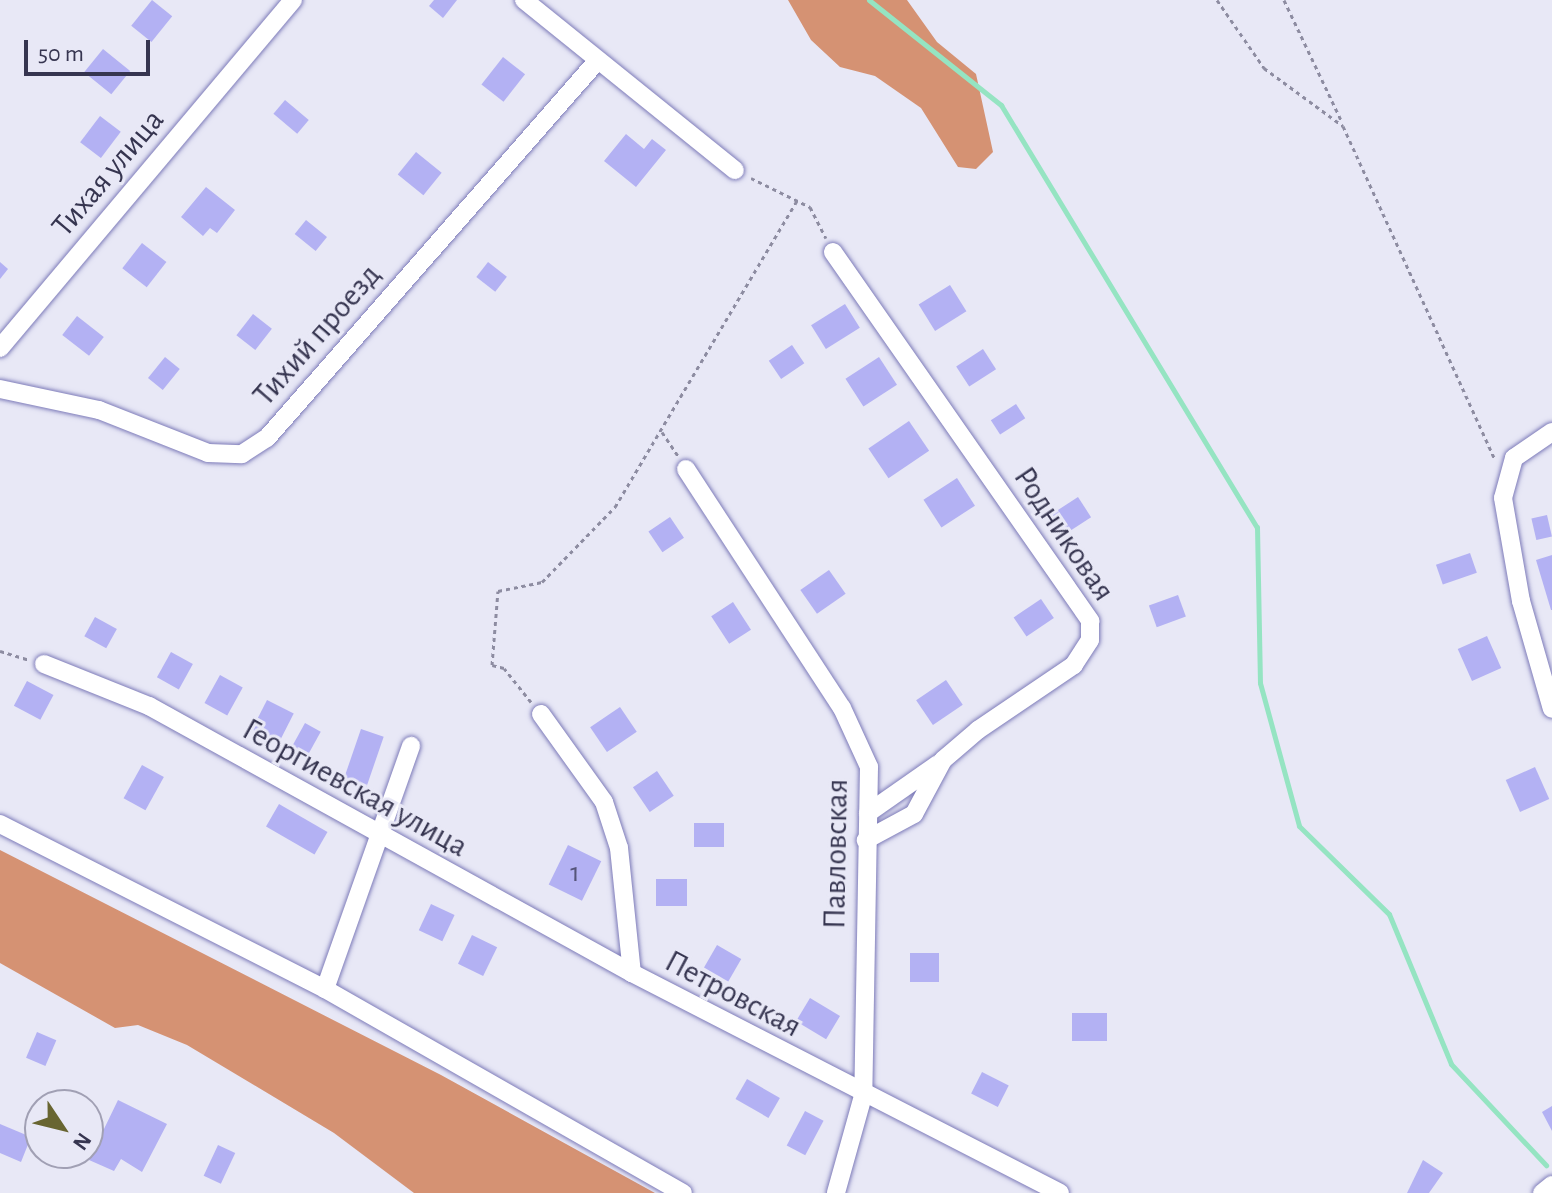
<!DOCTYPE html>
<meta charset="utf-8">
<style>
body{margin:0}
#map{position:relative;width:1552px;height:1193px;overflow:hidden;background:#e8e8f6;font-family:"Alegreya Sans",sans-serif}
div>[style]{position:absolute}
.forest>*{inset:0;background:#d59273}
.stream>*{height:5px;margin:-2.5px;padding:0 2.5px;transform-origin:2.5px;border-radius:2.5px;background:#95e4c2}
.building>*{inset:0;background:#b3b1f3;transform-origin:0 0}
.path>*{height:3px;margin-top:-1.5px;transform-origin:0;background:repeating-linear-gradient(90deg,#8d8ca1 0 4px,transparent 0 8px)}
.roads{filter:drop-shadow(0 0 2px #7d7bb9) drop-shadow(0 0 2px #7d7bb9)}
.minor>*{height:18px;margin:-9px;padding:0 9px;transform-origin:9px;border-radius:9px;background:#fff}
span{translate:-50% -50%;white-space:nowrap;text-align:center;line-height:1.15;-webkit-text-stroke:6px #e8e8f6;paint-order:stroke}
.number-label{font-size:28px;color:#555479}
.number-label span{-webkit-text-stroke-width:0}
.street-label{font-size:32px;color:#363550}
.north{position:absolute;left:24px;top:1089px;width:80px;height:80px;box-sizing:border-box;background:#e8e8f6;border:2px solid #a1a0b4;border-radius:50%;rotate:125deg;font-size:22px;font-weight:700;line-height:32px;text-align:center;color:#363550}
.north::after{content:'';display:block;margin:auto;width:28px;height:36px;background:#686531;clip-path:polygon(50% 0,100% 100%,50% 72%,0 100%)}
.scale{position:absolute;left:24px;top:40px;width:126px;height:36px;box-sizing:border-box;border:4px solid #363550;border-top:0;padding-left:10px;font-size:24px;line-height:28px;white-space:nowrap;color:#363550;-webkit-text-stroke:6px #e8e8f6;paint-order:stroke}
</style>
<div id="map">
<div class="forest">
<div style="clip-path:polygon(788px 0,907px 0,937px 42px,976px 74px,993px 152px,976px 169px,958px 167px,921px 108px,875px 76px,840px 67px,811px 40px)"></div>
<div style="clip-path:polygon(0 850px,441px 1075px,655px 1193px,414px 1193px,334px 1133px,187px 1045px,138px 1025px,115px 1028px,0 963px)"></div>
</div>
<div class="stream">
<div style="left:869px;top:0;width:169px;rotate:38.5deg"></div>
<div style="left:1001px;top:105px;width:494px;rotate:58.8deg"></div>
<div style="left:1257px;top:527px;width:156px;rotate:88.9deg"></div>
<div style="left:1260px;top:683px;width:148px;rotate:74.7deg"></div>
<div style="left:1299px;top:826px;width:126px;rotate:44.4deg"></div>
<div style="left:1389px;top:914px;width:162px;rotate:67.5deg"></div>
<div style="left:1451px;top:1064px;width:139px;rotate:46.8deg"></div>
</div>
<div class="building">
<div style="left:152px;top:0;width:26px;height:33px;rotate:39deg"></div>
<div style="clip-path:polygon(434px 0,457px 0,443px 18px,429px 6px)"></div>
<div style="left:103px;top:49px;width:35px;height:30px;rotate:39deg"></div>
<div style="left:503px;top:57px;width:28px;height:35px;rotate:38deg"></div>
<div style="left:285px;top:100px;width:31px;height:18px;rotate:40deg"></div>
<div style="left:100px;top:116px;width:26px;height:33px;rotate:37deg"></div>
<div style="clip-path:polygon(626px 134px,644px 149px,652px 139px,666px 150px,636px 187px,604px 161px)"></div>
<div style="left:416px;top:152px;width:33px;height:29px;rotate:39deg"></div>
<div style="clip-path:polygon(206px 187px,235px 210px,217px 233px,210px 228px,203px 236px,181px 217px)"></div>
<div style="left:306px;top:220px;width:27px;height:18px;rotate:39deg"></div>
<div style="left:142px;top:243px;width:31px;height:32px;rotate:38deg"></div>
<div style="clip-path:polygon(0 262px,8px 269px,0 279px)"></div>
<div style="left:488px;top:262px;width:24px;height:19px;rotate:38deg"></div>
<div style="left:950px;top:285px;width:31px;height:37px;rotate:58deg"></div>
<div style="left:845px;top:304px;width:28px;height:40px;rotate:58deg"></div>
<div style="left:253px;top:314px;width:24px;height:27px;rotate:38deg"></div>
<div style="left:77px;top:316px;width:34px;height:24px;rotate:38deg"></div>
<div style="left:792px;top:345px;width:22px;height:28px;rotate:56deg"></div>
<div style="left:983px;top:349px;width:24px;height:32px;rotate:57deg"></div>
<div style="left:165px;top:357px;width:19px;height:27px;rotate:39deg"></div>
<div style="left:879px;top:357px;width:33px;height:40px;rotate:57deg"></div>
<div style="left:1016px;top:404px;width:17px;height:30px;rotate:57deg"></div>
<div style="left:909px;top:421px;width:36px;height:49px;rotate:56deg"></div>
<div style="left:957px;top:478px;width:33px;height:40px;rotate:57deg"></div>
<div style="left:1078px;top:497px;width:24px;height:34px;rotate:57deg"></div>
<div style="left:1547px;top:515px;width:22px;height:16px;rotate:77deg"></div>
<div style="left:670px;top:517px;width:25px;height:26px;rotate:56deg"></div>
<div style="left:1470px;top:553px;width:21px;height:36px;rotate:71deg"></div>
<div style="clip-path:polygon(1552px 555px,1552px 610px,1551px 610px,1536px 560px)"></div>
<div style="left:829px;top:570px;width:29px;height:35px;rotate:55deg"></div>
<div style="left:1178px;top:595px;width:23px;height:31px;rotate:70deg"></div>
<div style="left:1041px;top:599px;width:23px;height:33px;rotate:56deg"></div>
<div style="left:733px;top:602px;width:33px;height:26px;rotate:57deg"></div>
<div style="left:95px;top:617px;width:25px;height:22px;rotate:29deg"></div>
<div style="left:1487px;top:636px;width:35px;height:32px;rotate:66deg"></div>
<div style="left:171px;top:652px;width:25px;height:29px;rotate:29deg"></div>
<div style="left:220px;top:675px;width:26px;height:32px;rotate:29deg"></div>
<div style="left:946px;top:680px;width:30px;height:36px;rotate:56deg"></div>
<div style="left:27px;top:681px;width:30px;height:28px;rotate:28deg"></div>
<div style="left:267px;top:700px;width:30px;height:33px;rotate:27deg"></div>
<div style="left:620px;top:707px;width:30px;height:36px;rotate:56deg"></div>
<div style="left:305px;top:723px;width:18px;height:26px;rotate:29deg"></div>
<div style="left:361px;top:729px;width:24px;height:56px;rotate:19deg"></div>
<div style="left:142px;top:765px;width:25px;height:38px;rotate:29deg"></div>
<div style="left:1535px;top:767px;width:35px;height:32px;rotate:66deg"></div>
<div style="left:657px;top:771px;width:30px;height:29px;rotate:56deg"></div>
<div style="left:279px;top:804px;width:56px;height:26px;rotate:30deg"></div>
<div style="left:694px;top:823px;width:30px;height:24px"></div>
<div style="left:568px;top:845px;width:37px;height:44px;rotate:26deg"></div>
<div style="left:656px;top:879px;width:31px;height:27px"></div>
<div style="left:431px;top:904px;width:26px;height:29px;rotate:25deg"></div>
<div style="left:472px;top:935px;width:28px;height:32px;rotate:26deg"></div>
<div style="left:717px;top:945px;width:28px;height:26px;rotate:30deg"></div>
<div style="left:910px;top:953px;width:29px;height:29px"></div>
<div style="left:810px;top:998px;width:35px;height:27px;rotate:31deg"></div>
<div style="left:1107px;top:1013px;width:28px;height:35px;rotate:90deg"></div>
<div style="left:37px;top:1032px;width:21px;height:28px;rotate:23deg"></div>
<div style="left:982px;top:1072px;width:30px;height:24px;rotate:27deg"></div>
<div style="left:747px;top:1079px;width:38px;height:23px;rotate:30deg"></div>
<div style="clip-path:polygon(118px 1100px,167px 1124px,142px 1172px,121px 1159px,114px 1171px,89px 1160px)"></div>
<div style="clip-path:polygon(1552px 1106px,1552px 1131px,1542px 1112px)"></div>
<div style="left:805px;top:1111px;width:21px;height:39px;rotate:28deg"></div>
<div style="clip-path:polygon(0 1124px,31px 1137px,21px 1162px,0 1153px)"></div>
<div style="left:218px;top:1145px;width:19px;height:34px;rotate:25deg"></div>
<div style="clip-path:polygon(1423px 1160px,1443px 1173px,1429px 1193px,1407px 1193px)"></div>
</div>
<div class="path">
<div style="left:1217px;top:0;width:83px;rotate:55.3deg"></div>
<div style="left:1264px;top:68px;width:98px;rotate:36.3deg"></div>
<div style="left:1343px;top:126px;width:366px;rotate:65.5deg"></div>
<div style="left:1284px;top:0;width:135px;rotate:64.6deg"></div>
<div style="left:751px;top:178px;width:66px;rotate:26.2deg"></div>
<div style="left:810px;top:207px;width:35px;rotate:63deg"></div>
<div style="left:662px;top:432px;width:29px;rotate:56deg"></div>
<div style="left:0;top:651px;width:30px;rotate:17deg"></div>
<div style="left:531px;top:702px;width:43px;rotate:-128.5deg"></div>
<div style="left:504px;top:668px;width:12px;rotate:-166deg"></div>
<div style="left:492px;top:665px;width:74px;rotate:-85.4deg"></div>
<div style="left:498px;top:591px;width:45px;rotate:-11.6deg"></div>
<div style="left:542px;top:582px;width:105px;rotate:-45.8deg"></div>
<div style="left:615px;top:507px;width:356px;rotate:-59.3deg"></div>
</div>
<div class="roads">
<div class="minor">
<div style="left:524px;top:0;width:271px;rotate:38.9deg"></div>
<div style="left:833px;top:252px;width:450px;rotate:55.1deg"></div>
<div style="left:1090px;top:621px;width:19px;rotate:90deg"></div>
<div style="left:1090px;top:640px;width:30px;rotate:123deg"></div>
<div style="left:1074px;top:665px;width:116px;rotate:145.9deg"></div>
<div style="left:978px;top:730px;width:46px;rotate:139.4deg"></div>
<div style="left:943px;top:760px;width:61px;rotate:118.2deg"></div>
<div style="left:914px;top:814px;width:55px;rotate:151.6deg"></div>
<div style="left:0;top:348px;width:455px;rotate:-49.9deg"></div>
<div style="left:0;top:389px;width:101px;rotate:12deg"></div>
<div style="left:99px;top:410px;width:117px;rotate:21.5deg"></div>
<div style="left:208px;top:453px;width:34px;rotate:2deg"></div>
<div style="left:242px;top:454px;width:30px;rotate:-33deg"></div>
<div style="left:267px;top:438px;width:502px;rotate:-48.79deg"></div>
<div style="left:1552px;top:432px;width:46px;rotate:145.6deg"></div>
<div style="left:1514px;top:458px;width:41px;rotate:105.4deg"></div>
<div style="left:1503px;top:498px;width:105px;rotate:80.1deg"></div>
<div style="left:1521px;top:601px;width:112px;rotate:74deg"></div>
<div style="left:686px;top:469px;width:285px;rotate:56.9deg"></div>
<div style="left:842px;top:708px;width:65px;rotate:65.4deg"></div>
<div style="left:869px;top:767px;width:329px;rotate:91deg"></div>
<div style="left:863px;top:1096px;width:101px;rotate:105.6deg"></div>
<div style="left:44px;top:664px;width:113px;rotate:21.8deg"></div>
<div style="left:149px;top:706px;width:552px;rotate:28.93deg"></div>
<div style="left:541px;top:714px;width:108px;rotate:54.4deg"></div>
<div style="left:604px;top:802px;width:48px;rotate:71.9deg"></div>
<div style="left:619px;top:848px;width:126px;rotate:84.1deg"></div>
<div style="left:632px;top:973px;width:481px;rotate:27.2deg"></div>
<div style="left:868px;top:813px;width:85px;rotate:-35deg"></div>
<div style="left:0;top:824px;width:364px;rotate:26.9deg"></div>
<div style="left:325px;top:989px;width:412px;rotate:29.7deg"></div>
<div style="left:325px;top:989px;width:258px;rotate:-70.5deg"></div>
<div style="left:1542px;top:1193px;width:13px;rotate:-39deg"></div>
</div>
</div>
<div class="number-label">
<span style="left:575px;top:873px">1</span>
</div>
<div class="street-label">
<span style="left:108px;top:173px;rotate:-50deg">Тихая улица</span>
<span style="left:317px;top:335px;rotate:-49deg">Тихий проезд</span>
<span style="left:1064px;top:534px;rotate:56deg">Родниковая</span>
<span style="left:355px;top:788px;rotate:29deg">Георгиевская улица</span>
<span style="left:836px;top:854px;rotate:-89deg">Павловская</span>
<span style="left:733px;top:994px;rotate:28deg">Петровская</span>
</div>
<div class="north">N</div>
<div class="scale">50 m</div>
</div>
